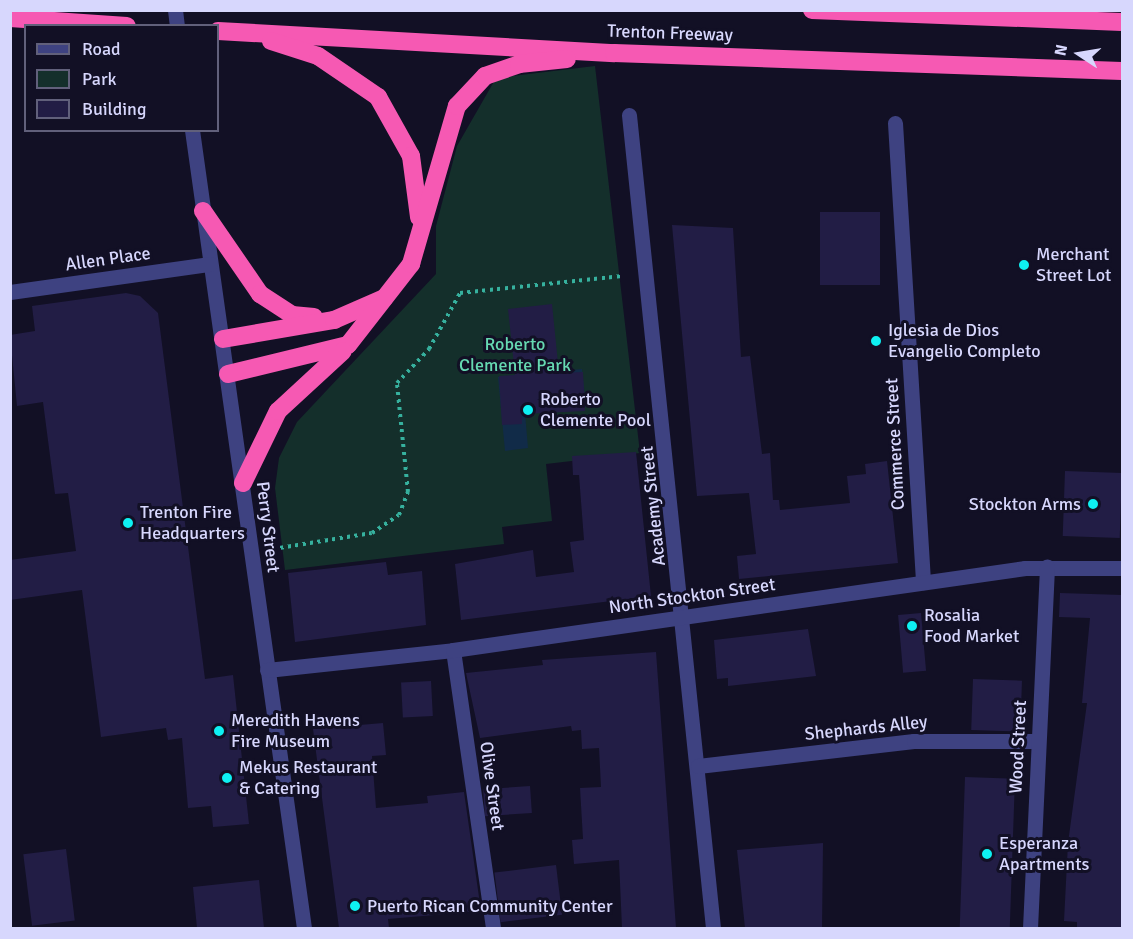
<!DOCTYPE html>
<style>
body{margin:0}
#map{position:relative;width:1133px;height:939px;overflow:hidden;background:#121025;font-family:Signika,sans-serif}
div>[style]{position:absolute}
.green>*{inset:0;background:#142f2b}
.water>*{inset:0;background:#112b48}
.building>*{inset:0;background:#221d45;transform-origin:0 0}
.path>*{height:4px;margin-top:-2px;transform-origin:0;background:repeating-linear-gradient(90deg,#36b19e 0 3px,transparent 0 7.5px)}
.minor>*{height:15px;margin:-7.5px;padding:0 7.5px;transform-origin:7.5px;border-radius:7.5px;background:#3e4281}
.highway>*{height:18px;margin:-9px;padding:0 9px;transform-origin:9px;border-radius:9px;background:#f659b3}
.dots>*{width:16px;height:16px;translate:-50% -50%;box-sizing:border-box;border:3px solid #121025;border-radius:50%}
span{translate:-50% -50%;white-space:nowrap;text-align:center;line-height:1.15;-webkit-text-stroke:6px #121025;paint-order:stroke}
.street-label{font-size:18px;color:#d7d7fd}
.poi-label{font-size:18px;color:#d7d7fd}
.left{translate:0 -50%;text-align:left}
.right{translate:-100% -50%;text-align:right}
.park-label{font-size:18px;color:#66d9b2}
.frame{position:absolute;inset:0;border:12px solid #d7d7fd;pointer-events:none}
.legend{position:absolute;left:24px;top:24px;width:195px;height:108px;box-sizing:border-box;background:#121025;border:2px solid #61607b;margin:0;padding:8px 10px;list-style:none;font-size:18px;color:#d7d7fd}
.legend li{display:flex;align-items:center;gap:12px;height:30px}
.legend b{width:30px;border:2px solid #61607b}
.north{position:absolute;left:1049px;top:24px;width:60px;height:60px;-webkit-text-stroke:4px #121025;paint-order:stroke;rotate:282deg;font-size:16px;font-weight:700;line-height:24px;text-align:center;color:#d7d7fd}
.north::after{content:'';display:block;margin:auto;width:21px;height:27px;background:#d7d7fd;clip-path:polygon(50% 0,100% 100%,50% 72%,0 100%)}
</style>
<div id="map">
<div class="green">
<div style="clip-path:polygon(595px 66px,640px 453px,546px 464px,552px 521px,502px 527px,504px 544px,285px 570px,275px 488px,279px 458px,297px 422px,436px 274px,436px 226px,457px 146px,496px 78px)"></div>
</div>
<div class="water">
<div style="clip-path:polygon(582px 369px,586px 407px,525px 413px,528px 448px,505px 451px,498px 377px)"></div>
</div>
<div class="building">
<div style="left:820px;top:212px;width:60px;height:73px"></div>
<div style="clip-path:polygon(672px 225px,733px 228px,741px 357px,750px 356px,762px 454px,770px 453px,773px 500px,779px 500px,780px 510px,850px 503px,847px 476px,866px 474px,865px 464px,887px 461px,898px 563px,739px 579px,737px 556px,756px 554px,749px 493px,697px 496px)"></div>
<div style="clip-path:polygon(126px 293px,140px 296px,158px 313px,205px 679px,233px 675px,249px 824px,213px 827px,211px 806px,188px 808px,182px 738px,168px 740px,166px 728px,101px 737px,82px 590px,10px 600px,10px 560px,76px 551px,68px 493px,55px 494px,43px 402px,17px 406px,10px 335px,35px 331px,32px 306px)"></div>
<div style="clip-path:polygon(552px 304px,559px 373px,583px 372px,585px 411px,522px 414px,522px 424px,502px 425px,499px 376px,515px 375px,508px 309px)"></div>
<div style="clip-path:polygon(636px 452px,651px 596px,461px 620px,455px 564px,533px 550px,536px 577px,574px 572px,570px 542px,584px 540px,579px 475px,573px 475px,572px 456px)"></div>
<div style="left:1065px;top:471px;width:57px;height:65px;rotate:2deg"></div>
<div style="clip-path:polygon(386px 562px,388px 575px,422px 571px,426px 625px,295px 642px,288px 573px)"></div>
<div style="clip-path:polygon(1060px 593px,1122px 595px,1122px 928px,1077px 928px,1077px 922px,1064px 921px,1068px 843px,1087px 703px,1082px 703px,1090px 618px,1059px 617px)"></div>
<div style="left:921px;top:613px;width:58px;height:23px;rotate:85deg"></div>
<div style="clip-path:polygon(808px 629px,816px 676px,728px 686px,728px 678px,717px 679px,714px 640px)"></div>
<div style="clip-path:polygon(656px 652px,676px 928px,622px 928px,619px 860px,574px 864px,572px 840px,583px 839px,580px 788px,601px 787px,599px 748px,582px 749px,581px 730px,572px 731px,571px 726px,480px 738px,466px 673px,543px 665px,542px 660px)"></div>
<div style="left:973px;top:679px;width:49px;height:51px;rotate:2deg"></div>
<div style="left:431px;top:681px;width:35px;height:30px;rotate:87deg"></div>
<div style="clip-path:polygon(383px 723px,386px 755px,372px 756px,376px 808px,428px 803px,427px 796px,464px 792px,481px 911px,388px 919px,389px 928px,339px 928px,313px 729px)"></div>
<div style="left:965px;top:777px;width:50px;height:151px;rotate:2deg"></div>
<div style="left:530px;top:786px;width:27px;height:47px;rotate:86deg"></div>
<div style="clip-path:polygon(823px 843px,822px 928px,745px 928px,737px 850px)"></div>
<div style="left:66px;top:849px;width:72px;height:43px;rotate:83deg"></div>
<div style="left:556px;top:865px;width:50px;height:62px;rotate:83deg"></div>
<div style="clip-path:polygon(259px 880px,264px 928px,197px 928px,193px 887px)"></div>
</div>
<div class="path">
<div style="left:273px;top:549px;width:100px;rotate:-9.2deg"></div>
<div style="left:372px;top:533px;width:32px;rotate:-34deg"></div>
<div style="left:399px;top:515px;width:25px;rotate:-69deg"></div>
<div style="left:408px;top:492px;width:110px;rotate:-95.8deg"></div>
<div style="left:397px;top:383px;width:47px;rotate:-46.7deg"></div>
<div style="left:429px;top:349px;width:64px;rotate:-61deg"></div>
<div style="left:460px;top:293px;width:163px;rotate:-6deg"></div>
</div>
<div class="minor">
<div style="left:175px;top:10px;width:16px;rotate:83deg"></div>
<div style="left:629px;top:115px;width:817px;rotate:84.1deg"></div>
<div style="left:895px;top:123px;width:460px;rotate:86.5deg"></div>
<div style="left:192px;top:130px;width:806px;rotate:82.01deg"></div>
<div style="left:10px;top:292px;width:202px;rotate:-8deg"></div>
<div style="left:453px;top:650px;width:281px;rotate:81.8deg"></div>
<div style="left:267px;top:670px;width:187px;rotate:-6.1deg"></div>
<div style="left:453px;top:650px;width:578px;rotate:-8.16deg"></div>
<div style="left:1025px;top:568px;width:97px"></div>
<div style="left:698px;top:766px;width:217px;rotate:-6.6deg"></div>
<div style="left:914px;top:741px;width:124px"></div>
<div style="left:1030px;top:928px;width:362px;rotate:-87.3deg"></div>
</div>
<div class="highway">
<div style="left:812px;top:10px;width:310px;rotate:2.2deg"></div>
<div style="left:10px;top:18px;width:117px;rotate:3.9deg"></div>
<div style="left:218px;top:31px;width:397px;rotate:3.2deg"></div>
<div style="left:614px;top:53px;width:508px;rotate:2.03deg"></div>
<div style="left:271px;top:41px;width:49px;rotate:17.7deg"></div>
<div style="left:318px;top:56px;width:73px;rotate:34.3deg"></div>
<div style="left:378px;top:97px;width:68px;rotate:60.8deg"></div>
<div style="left:411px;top:156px;width:62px;rotate:82.5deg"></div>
<div style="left:203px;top:211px;width:101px;rotate:55.5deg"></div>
<div style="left:260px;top:294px;width:38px;rotate:33deg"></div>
<div style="left:292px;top:315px;width:22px;rotate:5deg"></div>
<div style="left:223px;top:339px;width:113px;rotate:-9.7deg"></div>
<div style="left:334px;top:320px;width:55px;rotate:-23.7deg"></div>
<div style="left:228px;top:374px;width:123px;rotate:-13.6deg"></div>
<div style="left:348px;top:345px;width:103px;rotate:-52.1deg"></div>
<div style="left:411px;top:264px;width:165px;rotate:-73.8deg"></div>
<div style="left:457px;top:106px;width:41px;rotate:-47deg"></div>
<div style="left:485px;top:76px;width:36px;rotate:-19deg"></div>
<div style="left:519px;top:64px;width:48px;rotate:-5.9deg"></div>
<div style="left:243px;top:483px;width:80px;rotate:-64.1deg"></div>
<div style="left:278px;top:411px;width:88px;rotate:-42.7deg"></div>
</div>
<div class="dots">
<div style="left:1024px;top:265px;background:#0ef0f2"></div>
<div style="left:876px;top:341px;background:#0ef0f2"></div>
<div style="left:528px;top:410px;background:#0ef0f2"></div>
<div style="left:1093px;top:504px;background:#0ef0f2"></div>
<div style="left:128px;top:523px;background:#0ef0f2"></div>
<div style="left:912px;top:626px;background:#0ef0f2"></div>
<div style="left:219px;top:731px;background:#0ef0f2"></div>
<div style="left:227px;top:778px;background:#0ef0f2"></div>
<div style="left:987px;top:854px;background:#0ef0f2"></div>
<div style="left:355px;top:906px;background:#0ef0f2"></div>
</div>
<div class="street-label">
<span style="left:670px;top:33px;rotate:2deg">Trenton Freeway</span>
<span style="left:108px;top:259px;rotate:-8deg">Allen Place</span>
<span style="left:895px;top:444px;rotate:-93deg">Commerce Street</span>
<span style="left:653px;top:506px;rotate:-96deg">Academy Street</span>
<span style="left:268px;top:527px;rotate:83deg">Perry Street</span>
<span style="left:692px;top:596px;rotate:-8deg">North Stockton Street</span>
<span style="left:866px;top:728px;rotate:-6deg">Shephards Alley</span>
<span style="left:1018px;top:747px;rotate:-87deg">Wood Street</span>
<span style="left:492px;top:786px;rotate:82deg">Olive Street</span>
</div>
<div class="poi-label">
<span class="left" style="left:1036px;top:265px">Merchant<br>Street Lot</span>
<span class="left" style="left:888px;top:341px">Iglesia de Dios<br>Evangelio Completo</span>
<span class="left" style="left:540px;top:410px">Roberto<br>Clemente Pool</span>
<span class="right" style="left:1081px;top:504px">Stockton Arms</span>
<span class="left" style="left:140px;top:523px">Trenton Fire<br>Headquarters</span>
<span class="left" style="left:924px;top:626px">Rosalia<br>Food Market</span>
<span class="left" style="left:231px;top:731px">Meredith Havens<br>Fire Museum</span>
<span class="left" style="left:239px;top:778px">Mekus Restaurant<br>&amp; Catering</span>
<span class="left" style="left:999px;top:854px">Esperanza<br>Apartments</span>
<span class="left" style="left:367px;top:906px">Puerto Rican Community Center</span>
</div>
<div class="park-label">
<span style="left:515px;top:355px">Roberto<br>Clemente Park</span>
</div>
<div class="frame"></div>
<ul class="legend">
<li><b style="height:8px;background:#3e4281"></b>Road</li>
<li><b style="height:16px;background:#142f2b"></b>Park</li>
<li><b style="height:16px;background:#221d45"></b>Building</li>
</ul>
<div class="north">N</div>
</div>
